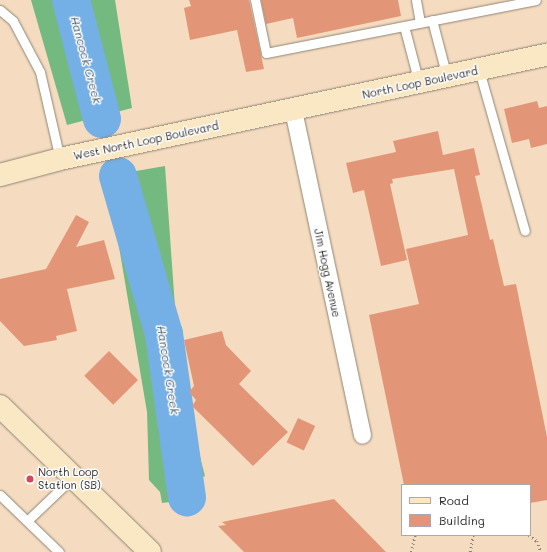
<!DOCTYPE html>
<style>
body{margin:0}
#map{position:relative;width:547px;height:552px;overflow:hidden;background:#f5dcc0;font-family:Mali,sans-serif}
div>[style]{position:absolute}
.forest>*{inset:0;background:#74ba80}
.river>*{height:38px;margin:-19px;padding:0 19px;transform-origin:19px;border-radius:19px;background:#74afe5}
.building>*{inset:0;background:#e39677;transform-origin:0 0}
.path>*{height:2.5px;margin-top:-1.25px;transform-origin:0;background:repeating-linear-gradient(90deg,#908476 0 1px,transparent 0 4px)}
.roads{filter:drop-shadow(0 0 1px #908476) drop-shadow(0 0 1px #908476)}
.lane>*{height:9px;margin:-4.5px;padding:0 4.5px;transform-origin:4.5px;border-radius:4.5px;background:#fff}
.street>*{height:17px;margin:-8.5px;padding:0 8.5px;transform-origin:8.5px;border-radius:8.5px;background:#fff}
.secondary>*{height:22px;margin:-11px;padding:0 11px;transform-origin:11px;border-radius:11px;background:#fae7c3}
.dots>*{width:11px;height:11px;translate:-50% -50%;box-sizing:border-box;border:2px solid #fff;border-radius:50%}
span{translate:-50% -50%;white-space:nowrap;text-align:center;line-height:1.15;-webkit-text-stroke:3px #fff;paint-order:stroke}
.street-label{font-size:11px;color:#2b2b2b}
.poi-label{font-size:11px;color:#2b2b2b}
.left{translate:0 -50%;text-align:left}
.water-label{font-size:12px;color:#486075;font-style:italic}
.legend{position:absolute;left:401px;top:484px;width:130px;height:52px;box-sizing:border-box;background:#fff;border:1px solid #aaa;margin:0;padding:5px 7px;list-style:none;font-size:12px;color:#2b2b2b}
.legend li{display:flex;align-items:center;gap:8px;height:20px}
.legend b{width:20px;border:1px solid #aaa}
</style>
<div id="map">
<div class="forest">
<div style="clip-path:polygon(31px 0,115px 0,132px 108px,67px 125px)"></div>
<div style="clip-path:polygon(165px 166px,177px 335px,187px 407px,205px 476px,196px 480px,196px 499px,162px 503px,160px 492px,149px 480px,147px 412px,107px 176px)"></div>
</div>
<div class="river">
<div style="left:71px;top:0;width:123px;rotate:75.4deg"></div>
<div style="left:118px;top:176px;width:165px;rotate:73.8deg"></div>
<div style="left:164px;top:334px;width:165px;rotate:82deg"></div>
</div>
<div class="building">
<div style="clip-path:polygon(189px 0,249px 0,264px 69px,246px 72px,237px 30px,190px 40px,184px 8px,191px 6px)"></div>
<div style="clip-path:polygon(261px 0,398px 0,401px 16px,297px 38px,293px 18px,266px 24px)"></div>
<div style="clip-path:polygon(537px 101px,539px 108px,547px 106px,547px 144px,531px 148px,529px 139px,512px 143px,504px 109px)"></div>
<div style="clip-path:polygon(438px 131px,443px 155px,474px 148px,480px 175px,475px 176px,490px 240px,493px 239px,504px 286px,516px 284px,547px 437px,547px 500px,530px 503px,530px 485px,404px 485px,369px 315px,419px 304px,406px 249px,468px 235px,454px 169px,392px 179px,393px 183px,390px 184px,407px 260px,381px 266px,364px 190px,353px 193px,346px 163px,396px 152px,393px 141px)"></div>
<div style="clip-path:polygon(76px 215px,89px 222px,76px 247px,104px 240px,115px 279px,67px 289px,77px 331px,56px 336px,57px 340px,24px 346px,0 321px,0 279px,46px 269px)"></div>
<div style="clip-path:polygon(222px 331px,226px 345px,251px 371px,239px 384px,288px 432px,253px 466px,192px 406px,196px 400px,189px 392px,194px 386px,184px 340px)"></div>
<div style="left:109px;top:351px;width:41px;height:35px;rotate:45deg"></div>
<div style="left:298px;top:418px;width:19px;height:27px;rotate:25deg"></div>
<div style="clip-path:polygon(334px 499px,386px 552px,244px 552px,218px 526px,226px 525px,222px 522px)"></div>
</div>
<div class="path">
<div style="left:513px;top:535px;width:4px"></div>
<div style="left:529px;top:535px;width:10px;rotate:37deg"></div>
<div style="left:537px;top:541px;width:12px;rotate:70deg"></div>
<div style="left:411px;top:552px;width:17px;rotate:-77deg"></div>
<div style="left:470px;top:552px;width:17px;rotate:-80deg"></div>
</div>
<div class="roads">
<div class="lane">
<div style="left:255px;top:0;width:54px;rotate:78.3deg"></div>
<div style="left:266px;top:53px;width:275px;rotate:-11.1deg"></div>
<div style="left:416px;top:0;width:23px;rotate:80deg"></div>
<div style="left:0;top:10px;width:17px;rotate:40deg"></div>
<div style="left:13px;top:21px;width:58px;rotate:62.1deg"></div>
<div style="left:40px;top:72px;width:89px;rotate:77.1deg"></div>
<div style="left:432px;top:20px;width:59px;rotate:75.3deg"></div>
<div style="left:404px;top:26px;width:59px;rotate:75.3deg"></div>
<div style="left:479px;top:70px;width:167px;rotate:74.1deg"></div>
<div style="left:0;top:495px;width:82px;rotate:44deg"></div>
<div style="left:28px;top:520px;width:62px;rotate:-43.7deg"></div>
</div>
<div class="street">
<div style="left:293px;top:110px;width:332px;rotate:78deg"></div>
</div>
<div class="secondary">
<div style="left:0;top:175px;width:62px;rotate:-14.9deg"></div>
<div style="left:60px;top:159px;width:498px;rotate:-12.1deg"></div>
<div style="left:0;top:406px;width:209px;rotate:44.2deg"></div>
</div>
</div>
<div class="dots">
<div style="left:30px;top:479px;background:#d1495b"></div>
</div>
<div class="street-label">
<span style="left:420px;top:83px;rotate:-12deg">North Loop Boulevard</span>
<span style="left:146px;top:141px;rotate:-12deg">West North Loop Boulevard</span>
<span style="left:327px;top:273px;rotate:78deg">Jim Hogg Avenue</span>
</div>
<div class="poi-label">
<span class="left" style="left:38px;top:479px">North Loop<br>Station (SB)</span>
</div>
<div class="water-label">
<span style="left:86px;top:60px;rotate:75deg">Hancock Creek</span>
<span style="left:168px;top:370px;rotate:81deg">Hancock Creek</span>
</div>
<ul class="legend">
<li><b style="height:5px;background:#fae7c3"></b>Road</li>
<li><b style="height:11px;background:#e39677"></b>Building</li>
</ul>
</div>
